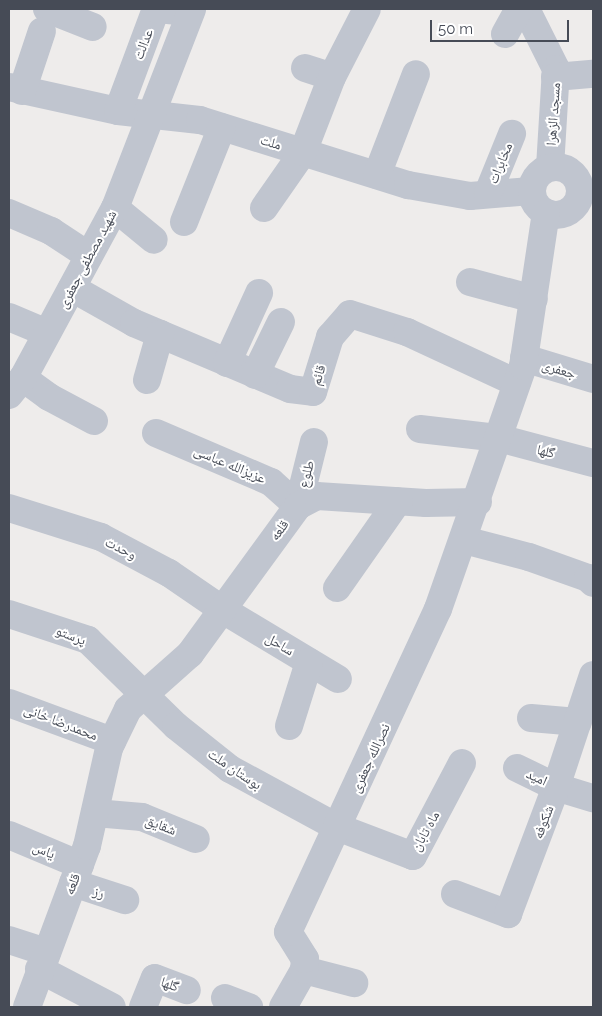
<!DOCTYPE html>
<meta charset="utf-8">
<style>
body{margin:0}
#map{position:relative;width:602px;height:1016px;overflow:hidden;background:#eeeceb;font-family:Raleway,"Noto Naskh Arabic",sans-serif}
div>[style]{position:absolute}
.minor>*{height:28px;margin:-14px;padding:0 14px;transform-origin:14px;border-radius:14px;background:#c0c5cf}
.minor>.ring{margin:-14px;padding:0;box-sizing:content-box;background:none;border:28px solid #c0c5cf;border-radius:50%}
span{translate:-50% -50%;white-space:nowrap;text-align:center;line-height:1.15;-webkit-text-stroke:4px #fff;paint-order:stroke}
.street-label{font-size:14px;color:#464b56}
.frame{position:absolute;inset:0;border:10px solid #464b56;pointer-events:none}
.scale{position:absolute;left:430px;top:20px;width:139px;height:22px;box-sizing:border-box;border:2px solid #464b56;border-top:0;padding-left:6px;font-size:15px;line-height:18px;white-space:nowrap;color:#464b56;-webkit-text-stroke:4px #fff;paint-order:stroke}
</style>
<div id="map">
<div class="minor">
<div style="left:47px;top:9px;width:49px;rotate:21.4deg"></div>
<div style="left:526px;top:9px;width:67px;rotate:63.4deg"></div>
<div style="left:556px;top:69px;width:97px;rotate:93.5deg"></div>
<div style="left:505px;top:34px;width:29px;rotate:-61deg"></div>
<div style="left:305px;top:68px;width:28px;rotate:18deg"></div>
<div style="left:555px;top:77px;width:38px;rotate:-5deg"></div>
<div style="left:9px;top:87px;width:112px;rotate:12.4deg"></div>
<div style="left:118px;top:111px;width:82px;rotate:6.3deg"></div>
<div style="left:200px;top:120px;width:218px;rotate:17.4deg"></div>
<div style="left:408px;top:185px;width:63px;rotate:10.1deg"></div>
<div style="left:470px;top:196px;width:61px;rotate:-4.7deg"></div>
<div style="left:22px;top:91px;width:63px;rotate:-71.6deg"></div>
<div style="left:118px;top:111px;width:109px;rotate:-69.6deg"></div>
<div style="left:156px;top:9px;width:34px;rotate:5deg"></div>
<div class="ring" style="left:532px;top:167px;width:20px;height:20px"></div>
<div style="left:377px;top:175px;width:108px;rotate:-68.9deg"></div>
<div style="left:488px;top:193px;width:64px;rotate:-67.9deg"></div>
<div style="left:115px;top:208px;width:50px;rotate:39.4deg"></div>
<div style="left:264px;top:208px;width:68px;rotate:-55.1deg"></div>
<div style="left:303px;top:152px;width:80px;rotate:-68.9deg"></div>
<div style="left:332px;top:77px;width:76px;rotate:-62.8deg"></div>
<div style="left:9px;top:213px;width:46px;rotate:23.2deg"></div>
<div style="left:51px;top:231px;width:45px;rotate:33.3deg"></div>
<div style="left:184px;top:222px;width:102px;rotate:-68.2deg"></div>
<div style="left:470px;top:282px;width:66px;rotate:14.9deg"></div>
<div style="left:72px;top:288px;width:71px;rotate:29.4deg"></div>
<div style="left:134px;top:323px;width:169px;rotate:22.9deg"></div>
<div style="left:290px;top:389px;width:23px;rotate:7deg"></div>
<div style="left:313px;top:392px;width:58px;rotate:-72.8deg"></div>
<div style="left:330px;top:337px;width:30px;rotate:-49deg"></div>
<div style="left:350px;top:314px;width:60px;rotate:17.5deg"></div>
<div style="left:407px;top:332px;width:121px;rotate:24.9deg"></div>
<div style="left:9px;top:317px;width:41px;rotate:22.8deg"></div>
<div style="left:524px;top:358px;width:72px;rotate:16.9deg"></div>
<div style="left:227px;top:363px;width:77px;rotate:-65.4deg"></div>
<div style="left:255px;top:375px;width:59px;rotate:-63.9deg"></div>
<div style="left:23px;top:378px;width:32px;rotate:36deg"></div>
<div style="left:49px;top:397px;width:51px;rotate:28.1deg"></div>
<div style="left:147px;top:380px;width:48px;rotate:-74.2deg"></div>
<div style="left:9px;top:395px;width:22px;rotate:-51deg"></div>
<div style="left:23px;top:378px;width:193px;rotate:-61.6deg"></div>
<div style="left:115px;top:208px;width:213px;rotate:-68.8deg"></div>
<div style="left:420px;top:429px;width:80px;rotate:6.5deg"></div>
<div style="left:499px;top:438px;width:97px;rotate:14.9deg"></div>
<div style="left:156px;top:433px;width:125px;rotate:23.1deg"></div>
<div style="left:271px;top:482px;width:36px;rotate:42deg"></div>
<div style="left:298px;top:506px;width:66px;rotate:-76deg"></div>
<div style="left:9px;top:508px;width:96px;rotate:17.5deg"></div>
<div style="left:101px;top:537px;width:77px;rotate:27.9deg"></div>
<div style="left:169px;top:573px;width:65px;rotate:34.4deg"></div>
<div style="left:223px;top:610px;width:134px;rotate:31deg"></div>
<div style="left:464px;top:540px;width:67px;rotate:14.7deg"></div>
<div style="left:529px;top:557px;width:63px;rotate:19.6deg"></div>
<div style="left:588px;top:578px;width:7px;rotate:45deg"></div>
<div style="left:337px;top:588px;width:106px;rotate:-55deg"></div>
<div style="left:9px;top:614px;width:83px;rotate:18.2deg"></div>
<div style="left:88px;top:640px;width:123px;rotate:44.3deg"></div>
<div style="left:176px;top:726px;width:69px;rotate:38.5deg"></div>
<div style="left:230px;top:769px;width:122px;rotate:28.5deg"></div>
<div style="left:337px;top:827px;width:81px;rotate:20.9deg"></div>
<div style="left:413px;top:856px;width:105px;rotate:-62.2deg"></div>
<div style="left:9px;top:703px;width:110px;rotate:20.3deg"></div>
<div style="left:531px;top:718px;width:47px;rotate:4.9deg"></div>
<div style="left:289px;top:726px;width:67px;rotate:-72.6deg"></div>
<div style="left:517px;top:768px;width:43px;rotate:26deg"></div>
<div style="left:556px;top:787px;width:39px;rotate:17deg"></div>
<div style="left:95px;top:813px;width:47px;rotate:4.9deg"></div>
<div style="left:142px;top:817px;width:58px;rotate:22.2deg"></div>
<div style="left:9px;top:835px;width:77px;rotate:22.9deg"></div>
<div style="left:73px;top:883px;width:55px;rotate:18.1deg"></div>
<div style="left:455px;top:894px;width:57px;rotate:20.7deg"></div>
<div style="left:508px;top:914px;width:136px;rotate:-69.3deg"></div>
<div style="left:556px;top:787px;width:118px;rotate:-71.7deg"></div>
<div style="left:9px;top:940px;width:40px;rotate:18deg"></div>
<div style="left:39px;top:969px;width:82px;rotate:27.5deg"></div>
<div style="left:304px;top:970px;width:52px;rotate:14.6deg"></div>
<div style="left:225px;top:998px;width:26px;rotate:21deg"></div>
<div style="left:27px;top:1007px;width:172px;rotate:-69.6deg"></div>
<div style="left:87px;top:846px;width:100px;rotate:-77.3deg"></div>
<div style="left:109px;top:748px;width:43px;rotate:-64deg"></div>
<div style="left:128px;top:709px;width:83px;rotate:-41.6deg"></div>
<div style="left:190px;top:654px;width:183px;rotate:-53.9deg"></div>
<div style="left:298px;top:506px;width:21px;rotate:-28deg"></div>
<div style="left:317px;top:496px;width:109px;rotate:3.7deg"></div>
<div style="left:426px;top:503px;width:52px;rotate:-1.1deg"></div>
<div style="left:143px;top:1007px;width:31px;rotate:-68deg"></div>
<div style="left:155px;top:978px;width:34px;rotate:21deg"></div>
<div style="left:283px;top:1007px;width:43px;rotate:-60.4deg"></div>
<div style="left:304px;top:970px;width:11px;rotate:-85deg"></div>
<div style="left:305px;top:959px;width:32px;rotate:-122deg"></div>
<div style="left:288px;top:932px;width:356px;rotate:-65.1deg"></div>
<div style="left:438px;top:609px;width:257px;rotate:-70.7deg"></div>
<div style="left:523px;top:366px;width:155px;rotate:-81.5deg"></div>
</div>
<div class="street-label">
<span style="left:143px;top:44px;rotate:-69deg">عدالت</span>
<span style="left:553px;top:114px;rotate:-86deg">مسجد الزهرا</span>
<span style="left:271px;top:142px;rotate:17deg">ملت</span>
<span style="left:500px;top:163px;rotate:-68deg">مخابرات</span>
<span style="left:87px;top:259px;rotate:-62deg">شهید مصطفی جعفری</span>
<span style="left:559px;top:369px;rotate:17deg">جعفری</span>
<span style="left:318px;top:375px;rotate:-73deg">قائم</span>
<span style="left:546px;top:451px;rotate:15deg">گلها</span>
<span style="left:230px;top:464px;rotate:23deg">عزیزالله عباسی</span>
<span style="left:306px;top:474px;rotate:-76deg">طلوع</span>
<span style="left:279px;top:530px;rotate:-53deg">قلعه</span>
<span style="left:121px;top:548px;rotate:27deg">وحدت</span>
<span style="left:71px;top:635px;rotate:21deg">پرستو</span>
<span style="left:280px;top:644px;rotate:31deg">ساحل</span>
<span style="left:61px;top:722px;rotate:21deg">محمدرضا خانی</span>
<span style="left:370px;top:758px;rotate:-65deg">نصرالله جعفری</span>
<span style="left:235px;top:769px;rotate:34deg">بوستان ملت</span>
<span style="left:537px;top:777px;rotate:25deg">امید</span>
<span style="left:543px;top:822px;rotate:-69deg">شکوفه</span>
<span style="left:161px;top:825px;rotate:21deg">شقایق</span>
<span style="left:425px;top:831px;rotate:-61deg">ماه تابان</span>
<span style="left:44px;top:850px;rotate:22deg">یاس</span>
<span style="left:72px;top:884px;rotate:-69deg">قلعه</span>
<span style="left:99px;top:892px;rotate:18deg">رز</span>
<span style="left:170px;top:984px;rotate:20deg">گلها</span>
</div>
<div class="frame"></div>
<div class="scale">50 m</div>
</div>
